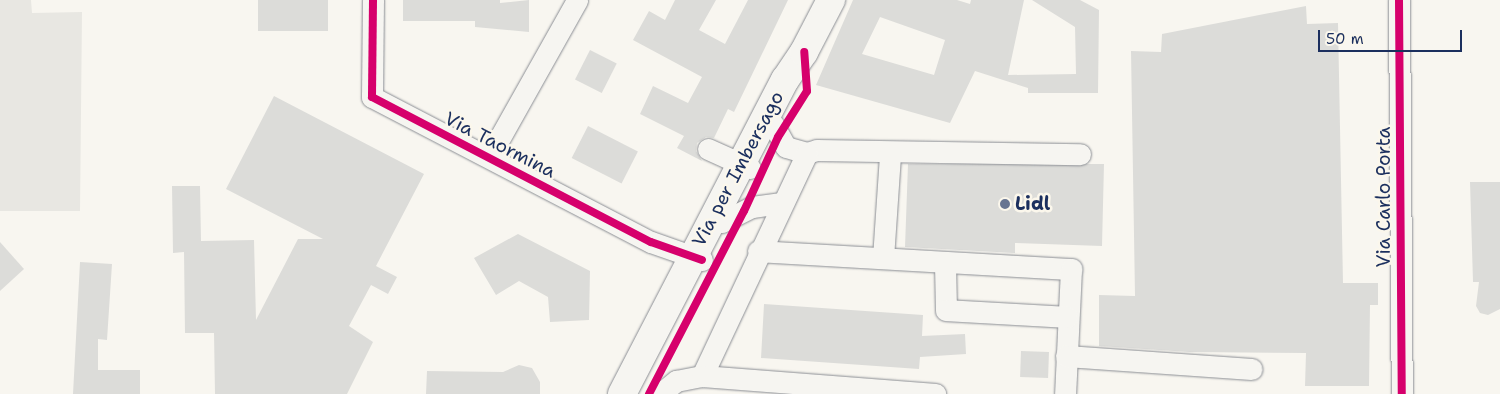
<!DOCTYPE html>
<style>
body{margin:0}
#map{position:relative;width:1500px;height:394px;overflow:hidden;background:#f8f6f0;font-family:"Shantell Sans",sans-serif}
div>[style]{position:absolute}
.green>*{inset:0;background:#e8e7e2}
.building>*{inset:0;background:#dcdcd9;transform-origin:0 0}
.roads{filter:drop-shadow(0 0 1px #8b8e94) drop-shadow(0 0 1px #8b8e94)}
.minor>*{height:21px;margin:-10.5px;padding:0 10.5px;transform-origin:10.5px;border-radius:10.5px;background:#f6f5f1}
.major>*{height:28px;margin:-14px;padding:0 14px;transform-origin:14px;border-radius:14px;background:#f6f5f1}
.cycleway>*{height:8px;margin:-4px;padding:0 4px;transform-origin:4px;border-radius:4px;background:#d6006c}
.dots>*{width:14px;height:14px;translate:-50% -50%;box-sizing:border-box;border:2px solid #fbf7ec;border-radius:50%}
span{translate:-50% -50%;white-space:nowrap;text-align:center;line-height:1.15;-webkit-text-stroke:5px #fbf7ec;paint-order:stroke}
.street-label{font-size:19px;color:#1b2f5e}
.poi-label{font-size:19px;color:#1b2f5e;font-weight:700}
.left{translate:0 -50%;text-align:left}
.scale{position:absolute;left:1318px;top:30px;width:144px;height:22px;box-sizing:border-box;border:2px solid #1b2f5e;border-top:0;padding-left:6px;font-size:15px;line-height:18px;white-space:nowrap;color:#1b2f5e;-webkit-text-stroke:4px #fbf7ec;paint-order:stroke}
</style>
<div id="map">
<div class="green">
<div style="clip-path:polygon(0 0,31px 0,32px 13px,82px 12px,80px 211px,0 211px)"></div>
</div>
<div class="building">
<div style="left:258px;top:0;width:70px;height:31px"></div>
<div style="clip-path:polygon(403px 0,500px 0,500px 3px,529px 0,529px 32px,475px 27px,475px 21px,403px 21px)"></div>
<div style="clip-path:polygon(675px 0,716px 0,699px 30px,725px 44px,748px 0,788px 0,734px 112px,728px 109px,714px 138px,706px 137px,697px 143px,696px 151px,702px 161px,677px 148px,684px 136px,640px 114px,653px 86px,688px 103px,702px 77px,633px 40px,649px 11px,665px 20px)"></div>
<div style="clip-path:polygon(evenodd,853px 0,957px 0,970px 4px,971px 0,1024px 0,1008px 75px,1076px 74px,1075px 27px,1032px 0,1080px 0,1099px 10px,1098px 93px,1028px 93px,1028px 88px,975px 71px,950px 123px,816px 85px,853px 0,880px 17px,945px 40px,934px 75px,862px 54px,880px 17px)"></div>
<div style="clip-path:polygon(1306px 6px,1307px 24px,1338px 23px,1343px 283px,1378px 283px,1378px 305px,1370px 305px,1369px 386px,1305px 386px,1306px 353px,1189px 352px,1099px 346px,1099px 295px,1135px 296px,1131px 51px,1161px 52px,1162px 34px)"></div>
<div style="left:590px;top:50px;width:30px;height:33px;rotate:27deg"></div>
<div style="clip-path:polygon(274px 96px,424px 174px,376px 266px,397px 277px,388px 294px,371px 285px,349px 326px,373px 342px,347px 394px,215px 394px,214px 333px,185px 333px,184px 252px,173px 253px,172px 186px,200px 186px,201px 241px,254px 240px,256px 320px,298px 239px,323px 239px,226px 189px)"></div>
<div style="left:588px;top:126px;width:56px;height:36px;rotate:27deg"></div>
<div style="clip-path:polygon(908px 164px,1104px 164px,1102px 246px,1015px 243px,1015px 253px,905px 247px)"></div>
<div style="clip-path:polygon(1470px 182px,1500px 182px,1500px 309px,1488px 315px,1480px 313px,1476px 306px,1479px 282px,1473px 282px)"></div>
<div style="clip-path:polygon(518px 234px,590px 271px,589px 320px,550px 322px,548px 297px,519px 281px,496px 295px,474px 258px)"></div>
<div style="clip-path:polygon(0 242px,24px 269px,0 291px)"></div>
<div style="clip-path:polygon(80px 262px,112px 264px,107px 340px,98px 339px,98px 370px,140px 370px,140px 394px,73px 394px)"></div>
<div style="clip-path:polygon(764px 304px,923px 315px,922px 336px,965px 334px,966px 354px,920px 357px,919px 369px,761px 358px)"></div>
<div style="left:1021px;top:351px;width:28px;height:26px;rotate:2deg"></div>
<div style="clip-path:polygon(519px 365px,532px 368px,540px 382px,540px 394px,426px 394px,427px 371px,503px 372px)"></div>
</div>
<div class="roads">
<div class="minor">
<div style="left:373px;top:0;width:97px;rotate:90.6deg"></div>
<div style="left:372px;top:97px;width:314px;rotate:27.5deg"></div>
<div style="left:651px;top:242px;width:54px;rotate:19.4deg"></div>
<div style="left:1399px;top:0;width:394px;rotate:89.6deg"></div>
<div style="left:773px;top:124px;width:26px;rotate:61deg"></div>
<div style="left:786px;top:147px;width:22px;rotate:16deg"></div>
<div style="left:807px;top:153px;width:10px;rotate:-17deg"></div>
<div style="left:817px;top:150px;width:263px;rotate:0.9deg"></div>
<div style="left:708px;top:149px;width:46px;rotate:24.3deg"></div>
<div style="left:489px;top:157px;width:180px;rotate:-60.7deg"></div>
<div style="left:722px;top:222px;width:34px;rotate:-27deg"></div>
<div style="left:752px;top:207px;width:30px;rotate:-8deg"></div>
<div style="left:758px;top:251px;width:314px;rotate:3.3deg"></div>
<div style="left:1071px;top:269px;width:125px;rotate:92.7deg"></div>
<div style="left:883px;top:258px;width:104px;rotate:-86.1deg"></div>
<div style="left:945px;top:263px;width:47px;rotate:88.8deg"></div>
<div style="left:946px;top:310px;width:121px;rotate:3.3deg"></div>
<div style="left:1066px;top:356px;width:186px;rotate:4deg"></div>
<div style="left:702px;top:376px;width:246px;rotate:-64.8deg"></div>
<div style="left:660px;top:394px;width:21px;rotate:-39deg"></div>
<div style="left:676px;top:381px;width:26px;rotate:-11deg"></div>
<div style="left:702px;top:376px;width:234px;rotate:4.4deg"></div>
</div>
<div class="major">
<div style="left:622px;top:394px;width:354px;rotate:-62.6deg"></div>
<div style="left:785px;top:80px;width:34px;rotate:-56deg"></div>
<div style="left:804px;top:52px;width:59px;rotate:-62.6deg"></div>
</div>
</div>
<div class="cycleway">
<div style="left:373px;top:0;width:97px;rotate:90.6deg"></div>
<div style="left:372px;top:97px;width:314px;rotate:27.5deg"></div>
<div style="left:651px;top:242px;width:54px;rotate:19.4deg"></div>
<div style="left:1399px;top:0;width:394px;rotate:89.6deg"></div>
<div style="left:649px;top:394px;width:206px;rotate:-62.6deg"></div>
<div style="left:744px;top:211px;width:81px;rotate:-65.3deg"></div>
<div style="left:778px;top:137px;width:54px;rotate:-57.8deg"></div>
<div style="left:807px;top:91px;width:39px;rotate:-94deg"></div>
</div>
<div class="dots">
<div style="left:1005px;top:204px;background:#687591"></div>
</div>
<div class="street-label">
<span style="left:500px;top:145px;rotate:27deg">Via Taormina</span>
<span style="left:738px;top:169px;rotate:-62deg">Via per Imbersago</span>
<span style="left:1384px;top:197px;rotate:-90deg">Via Carlo Porta</span>
</div>
<div class="poi-label">
<span class="left" style="left:1015px;top:204px">Lidl</span>
</div>
<div class="scale">50 m</div>
</div>
